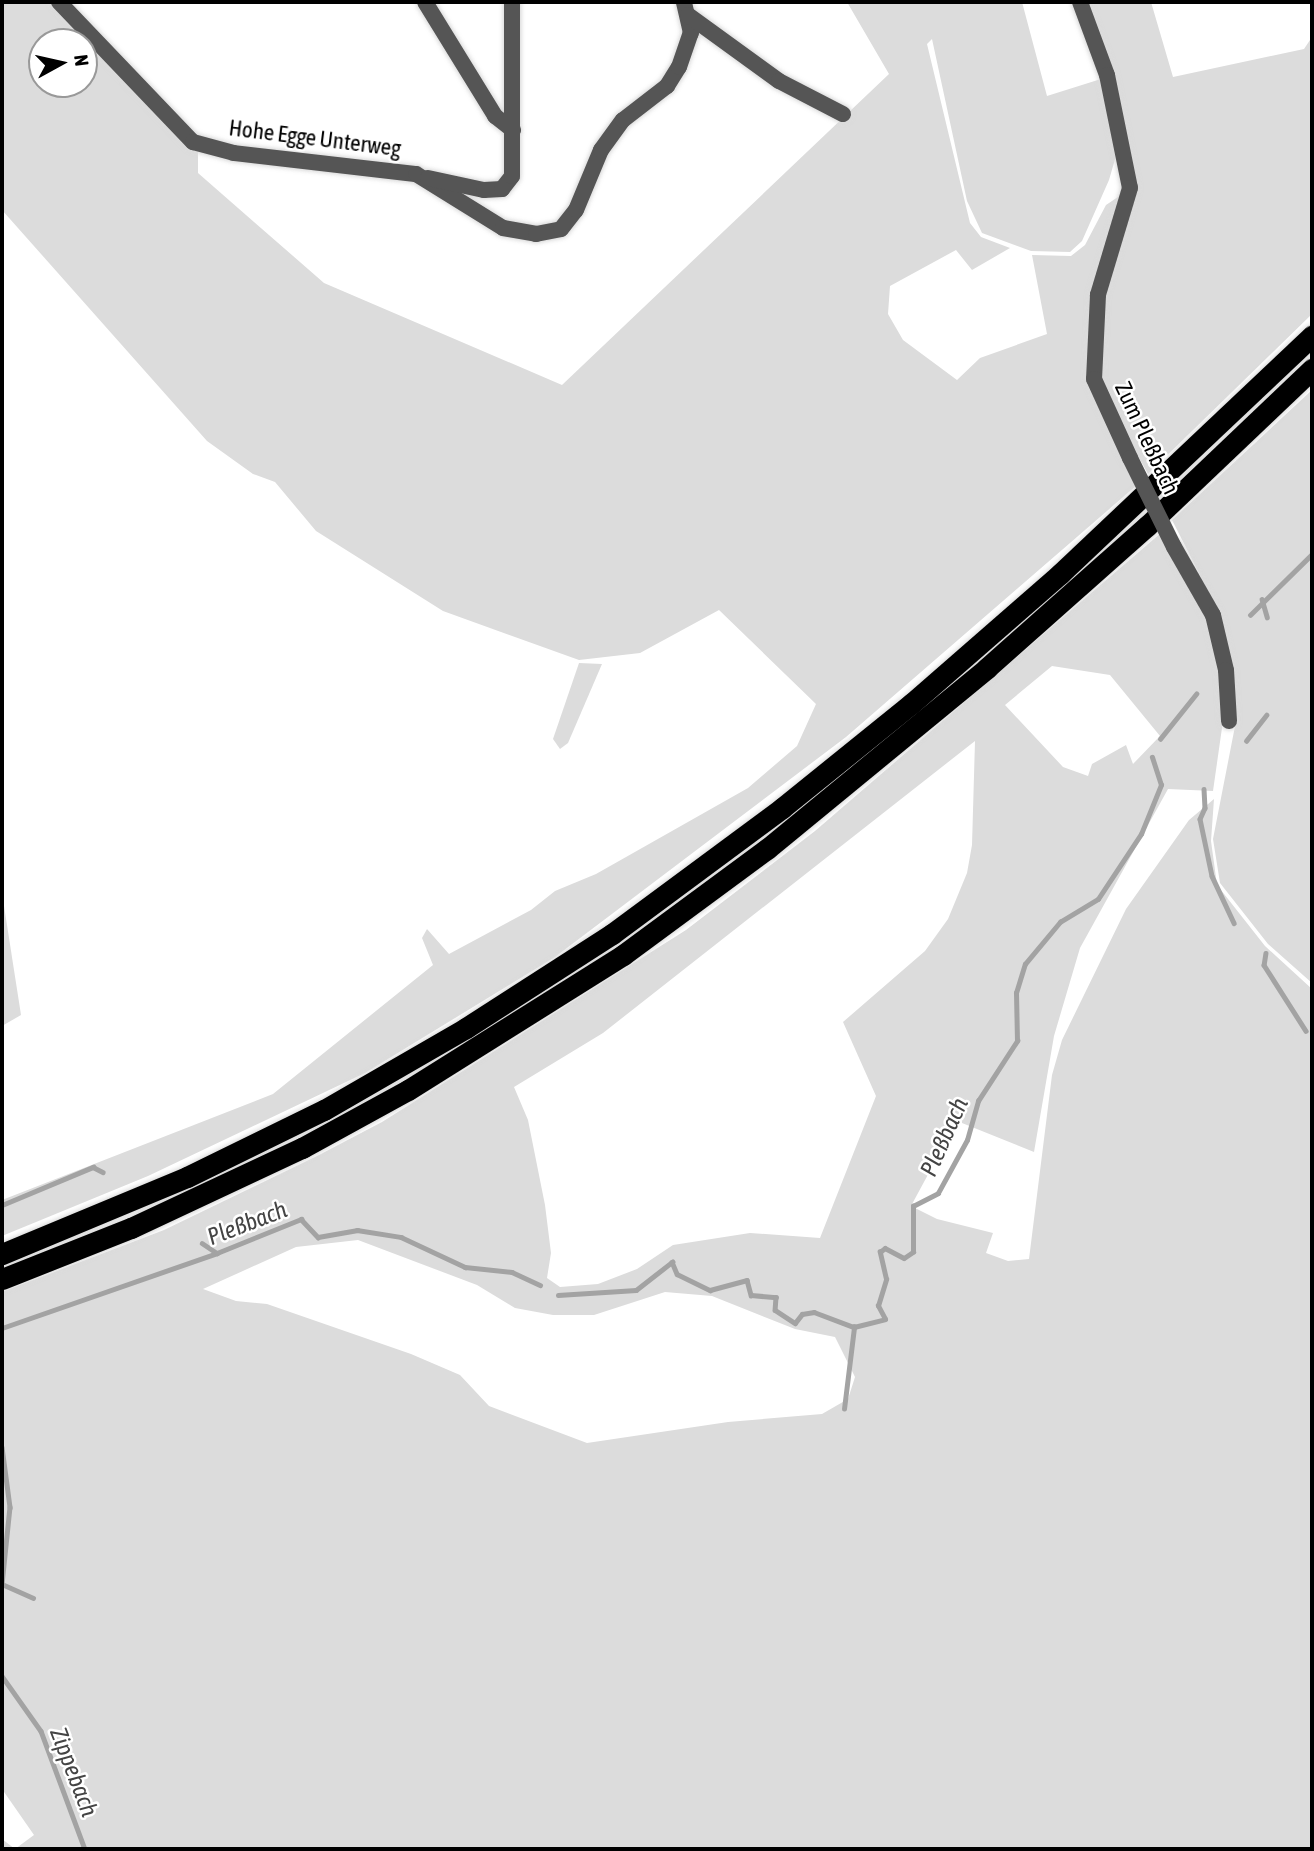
<!DOCTYPE html>
<meta charset="utf-8">
<style>
body{margin:0}
#map{position:relative;width:1314px;height:1851px;overflow:hidden;background:#fff;font-family:"Asap Condensed",sans-serif}
div>[style]{position:absolute}
.green>*{inset:0;background:#dcdcdc}
.stream>*{height:4.5px;margin:-2.25px;padding:0 2.25px;transform-origin:2.25px;border-radius:2.25px;background:#a3a3a3}
.roads{filter:drop-shadow(0 0 2px #dbdbdb) drop-shadow(0 0 2px #dbdbdb)}
.minor>*{height:16px;margin:-8px;padding:0 8px;transform-origin:8px;border-radius:8px;background:#555}
.highway>*{height:21px;margin:-10.5px;padding:0 10.5px;transform-origin:10.5px;border-radius:10.5px;background:#000}
.minor-bridge>*{height:16px;margin:-8px;padding:0 8px;transform-origin:8px;border-radius:8px;background:#555}
span{translate:-50% -50%;white-space:nowrap;text-align:center;line-height:1.15;-webkit-text-stroke:5px #fff;paint-order:stroke}
.street-label{font-size:23px;color:#000}
.water-label{font-size:24px;color:#444;font-style:italic}
.frame{position:absolute;inset:0;border:4px solid #000;pointer-events:none}
.north{position:absolute;left:28px;top:28px;width:70px;height:70px;box-sizing:border-box;background:#fff;border:2px solid #999;border-radius:50%;rotate:82deg;font-size:19px;font-weight:700;line-height:28px;text-align:center;color:#000}
.north::after{content:'';display:block;margin:auto;width:24px;height:32px;background:#000;clip-path:polygon(50% 0,100% 100%,50% 72%,0 100%)}
</style>
<div id="map">
<div class="green">
<div style="clip-path:polygon(evenodd,2px 2px,55px 2px,198px 149px,198px 173px,324px 283px,562px 385px,889px 74px,847px 2px,1022px 2px,1047px 96px,1101px 79px,1118px 149px,1109px 180px,1082px 241px,1070px 252px,1031px 251px,982px 233px,967px 201px,932px 39px,927px 44px,970px 223px,981px 237px,1010px 248px,972px 270px,956px 250px,890px 286px,888px 314px,903px 340px,957px 380px,980px 358px,1047px 334px,1032px 255px,1071px 256px,1085px 245px,1106px 205px,1124px 193px,1091px 378px,1137px 485px,846px 737px,555px 957px,365px 1073px,148px 1176px,2px 1236px,2px 1200px,273px 1094px,433px 965px,422px 938px,427px 929px,449px 954px,531px 910px,555px 891px,596px 874px,748px 788px,797px 746px,816px 704px,719px 610px,640px 653px,579px 660px,443px 611px,316px 531px,275px 482px,253px 474px,207px 441px,2px 210px,2px 2px,42px 42px,84px 42px,84px 84px,42px 84px,42px 42px)"></div>
<div style="clip-path:polygon(1088px 2px,1151px 2px,1173px 77px,1304px 49px,1312px 37px,1312px 314px,1148px 474px,1095px 378px,1100px 296px,1132px 187px)"></div>
<div style="clip-path:polygon(1312px 390px,1312px 983px,1268px 944px,1220px 883px,1213px 839px,1237px 716px,1226px 654px,1202px 579px,1172px 520px)"></div>
<div style="clip-path:polygon(evenodd,1162px 532px,1204px 606px,1222px 674px,1223px 721px,1213px 791px,1168px 789px,1080px 948px,1054px 1036px,1034px 1152px,957px 1121px,911px 1206px,937px 1219px,993px 1233px,986px 1253px,1008px 1261px,1029px 1259px,1052px 1075px,1062px 1040px,1126px 909px,1189px 820px,1214px 799px,1211px 841px,1217px 885px,1265px 946px,1312px 989px,1312px 1849px,2px 1849px,2px 1839px,15px 1849px,34px 1835px,2px 1789px,2px 1292px,164px 1230px,319px 1155px,382px 1122px,686px 930px,815px 831px,1162px 532px,1052px 666px,1110px 675px,1160px 736px,1133px 764px,1126px 745px,1092px 764px,1088px 776px,1063px 767px,1005px 705px,1052px 666px,1162px 532px,975px 741px,972px 845px,967px 873px,948px 919px,925px 951px,843px 1022px,876px 1096px,820px 1238px,750px 1233px,673px 1245px,637px 1269px,598px 1284px,560px 1287px,547px 1278px,551px 1253px,545px 1205px,528px 1120px,514px 1087px,603px 1033px,975px 741px,1162px 532px,358px 1240px,477px 1285px,515px 1308px,553px 1315px,594px 1315px,665px 1292px,712px 1296px,795px 1329px,835px 1337px,855px 1377px,848px 1399px,822px 1414px,728px 1422px,587px 1443px,489px 1406px,460px 1375px,411px 1354px,267px 1304px,236px 1301px,203px 1289px,296px 1247px,358px 1240px)"></div>
<div style="clip-path:polygon(579px 663px,602px 664px,568px 743px,560px 749px,553px 739px)"></div>
<div style="clip-path:polygon(2px 893px,21px 1015px,2px 1026px)"></div>
</div>
<div class="stream">
<div style="left:1262px;top:599px;width:19px;rotate:74deg"></div>
<div style="left:1250px;top:615px;width:87px;rotate:-44.5deg"></div>
<div style="left:1160px;top:739px;width:58px;rotate:-51.3deg"></div>
<div style="left:1246px;top:741px;width:33px;rotate:-52deg"></div>
<div style="left:1204px;top:789px;width:19px;rotate:87deg"></div>
<div style="left:1205px;top:808px;width:12px;rotate:114deg"></div>
<div style="left:1200px;top:819px;width:58px;rotate:78.1deg"></div>
<div style="left:1212px;top:876px;width:52px;rotate:64.9deg"></div>
<div style="left:1266px;top:953px;width:12px;rotate:99deg"></div>
<div style="left:1264px;top:965px;width:78px;rotate:57.5deg"></div>
<div style="left:2px;top:1205px;width:99px;rotate:-22.7deg"></div>
<div style="left:93px;top:1167px;width:11px;rotate:27deg"></div>
<div style="left:202px;top:1243px;width:18px;rotate:34deg"></div>
<div style="left:558px;top:1295px;width:78px;rotate:-3.7deg"></div>
<div style="left:636px;top:1290px;width:46px;rotate:-37.9deg"></div>
<div style="left:672px;top:1262px;width:13px;rotate:67deg"></div>
<div style="left:677px;top:1274px;width:37px;rotate:26deg"></div>
<div style="left:710px;top:1290px;width:38px;rotate:-15deg"></div>
<div style="left:747px;top:1280px;width:16px;rotate:75deg"></div>
<div style="left:751px;top:1295px;width:25px;rotate:5deg"></div>
<div style="left:776px;top:1297px;width:13px;rotate:94deg"></div>
<div style="left:775px;top:1310px;width:24px;rotate:33deg"></div>
<div style="left:795px;top:1323px;width:11px;rotate:-52deg"></div>
<div style="left:802px;top:1314px;width:12px;rotate:-9deg"></div>
<div style="left:814px;top:1312px;width:43px;rotate:20.6deg"></div>
<div style="left:854px;top:1327px;width:32px;rotate:-14deg"></div>
<div style="left:885px;top:1319px;width:15px;rotate:-118deg"></div>
<div style="left:878px;top:1306px;width:28px;rotate:-73deg"></div>
<div style="left:886px;top:1279px;width:28px;rotate:-103deg"></div>
<div style="left:880px;top:1252px;width:6px;rotate:-39deg"></div>
<div style="left:885px;top:1248px;width:21px;rotate:28deg"></div>
<div style="left:904px;top:1258px;width:11px;rotate:-34deg"></div>
<div style="left:913px;top:1252px;width:46px;rotate:-90deg"></div>
<div style="left:913px;top:1206px;width:28px;rotate:-27deg"></div>
<div style="left:938px;top:1193px;width:60px;rotate:-61.3deg"></div>
<div style="left:967px;top:1140px;width:41px;rotate:-74.2deg"></div>
<div style="left:978px;top:1101px;width:72px;rotate:-57deg"></div>
<div style="left:1017px;top:1041px;width:48px;rotate:-91.2deg"></div>
<div style="left:1016px;top:993px;width:30px;rotate:-73deg"></div>
<div style="left:1025px;top:964px;width:55px;rotate:-50.2deg"></div>
<div style="left:1060px;top:922px;width:44px;rotate:-31.2deg"></div>
<div style="left:1098px;top:899px;width:78px;rotate:-56.5deg"></div>
<div style="left:1141px;top:834px;width:53px;rotate:-67.8deg"></div>
<div style="left:1161px;top:785px;width:29px;rotate:-108deg"></div>
<div style="left:2px;top:1328px;width:228px;rotate:-19.2deg"></div>
<div style="left:217px;top:1253px;width:91px;rotate:-22deg"></div>
<div style="left:301px;top:1219px;width:25px;rotate:47deg"></div>
<div style="left:318px;top:1237px;width:40px;rotate:-10deg"></div>
<div style="left:357px;top:1230px;width:45px;rotate:9deg"></div>
<div style="left:401px;top:1237px;width:71px;rotate:25.1deg"></div>
<div style="left:465px;top:1267px;width:47px;rotate:6.1deg"></div>
<div style="left:512px;top:1272px;width:31px;rotate:25deg"></div>
<div style="left:844px;top:1409px;width:83px;rotate:-83deg"></div>
<div style="left:2px;top:1447px;width:61px;rotate:82.4deg"></div>
<div style="left:10px;top:1507px;width:78px;rotate:95.9deg"></div>
<div style="left:2px;top:1584px;width:34px;rotate:24deg"></div>
<div style="left:2px;top:1676px;width:67px;rotate:54.7deg"></div>
<div style="left:41px;top:1731px;width:126px;rotate:69.6deg"></div>
</div>
<div class="roads">
<div class="minor">
<div style="left:59px;top:2px;width:194px;rotate:46.3deg"></div>
<div style="left:193px;top:142px;width:42px;rotate:15deg"></div>
<div style="left:234px;top:153px;width:183px;rotate:6.6deg"></div>
<div style="left:416px;top:174px;width:102px;rotate:31.8deg"></div>
<div style="left:503px;top:228px;width:34px;rotate:10deg"></div>
<div style="left:536px;top:234px;width:25px;rotate:-11deg"></div>
<div style="left:561px;top:229px;width:24px;rotate:-52deg"></div>
<div style="left:576px;top:210px;width:65px;rotate:-67.4deg"></div>
<div style="left:601px;top:150px;width:37px;rotate:-54deg"></div>
<div style="left:623px;top:120px;width:56px;rotate:-37.7deg"></div>
<div style="left:667px;top:86px;width:22px;rotate:-58deg"></div>
<div style="left:679px;top:67px;width:36px;rotate:-71deg"></div>
<div style="left:691px;top:33px;width:32px;rotate:-103deg"></div>
<div style="left:425px;top:2px;width:134px;rotate:58.4deg"></div>
<div style="left:495px;top:116px;width:23px;rotate:38deg"></div>
<div style="left:1080px;top:2px;width:78px;rotate:69.7deg"></div>
<div style="left:1107px;top:75px;width:115px;rotate:78.5deg"></div>
<div style="left:1130px;top:188px;width:112px;rotate:106.7deg"></div>
<div style="left:1098px;top:295px;width:84px;rotate:92.7deg"></div>
<div style="left:1094px;top:379px;width:87px;rotate:65.5deg"></div>
<div style="left:688px;top:15px;width:112px;rotate:36deg"></div>
<div style="left:779px;top:81px;width:72px;rotate:27.3deg"></div>
<div style="left:428px;top:178px;width:57px;rotate:12.1deg"></div>
<div style="left:484px;top:190px;width:18px;rotate:-3deg"></div>
<div style="left:502px;top:189px;width:16px;rotate:-52deg"></div>
<div style="left:512px;top:176px;width:174px;rotate:-90deg"></div>
<div style="left:1174px;top:547px;width:78px;rotate:60.2deg"></div>
<div style="left:1213px;top:615px;width:57px;rotate:76.7deg"></div>
<div style="left:1226px;top:670px;width:51px;rotate:86.6deg"></div>
</div>
<div class="highway">
<div style="left:2px;top:1254px;width:200px;rotate:-22.6deg"></div>
<div style="left:187px;top:1177px;width:153px;rotate:-26.1deg"></div>
<div style="left:324px;top:1110px;width:164px;rotate:-30deg"></div>
<div style="left:466px;top:1028px;width:174px;rotate:-32.8deg"></div>
<div style="left:612px;top:934px;width:212px;rotate:-36.5deg"></div>
<div style="left:782px;top:808px;width:166px;rotate:-38.9deg"></div>
<div style="left:911px;top:704px;width:198px;rotate:-41.1deg"></div>
<div style="left:1060px;top:574px;width:347px;rotate:-43.4deg"></div>
<div style="left:2px;top:1279px;width:139px;rotate:-21.6deg"></div>
<div style="left:131px;top:1228px;width:189px;rotate:-25.1deg"></div>
<div style="left:302px;top:1148px;width:121px;rotate:-28.7deg"></div>
<div style="left:408px;top:1090px;width:254px;rotate:-32.1deg"></div>
<div style="left:623px;top:955px;width:179px;rotate:-36.4deg"></div>
<div style="left:767px;top:849px;width:285px;rotate:-39.4deg"></div>
<div style="left:987px;top:668px;width:214px;rotate:-41.6deg"></div>
<div style="left:1147px;top:526px;width:228px;rotate:-43.6deg"></div>
</div>
</div>
<div class="minor-bridge">
<div style="left:1130px;top:458px;width:99px;rotate:63.7deg"></div>
</div>
<div class="street-label">
<span style="left:315px;top:138px;rotate:7deg">Hohe Egge Unterweg</span>
<span style="left:1147px;top:438px;rotate:65deg">Zum Pleßbach</span>
</div>
<div class="water-label">
<span style="left:944px;top:1137px;rotate:-66deg">Pleßbach</span>
<span style="left:247px;top:1223px;rotate:-21deg">Pleßbach</span>
<span style="left:74px;top:1772px;rotate:69deg">Zippebach</span>
</div>
<div class="frame"></div>
<div class="north">N</div>
</div>
